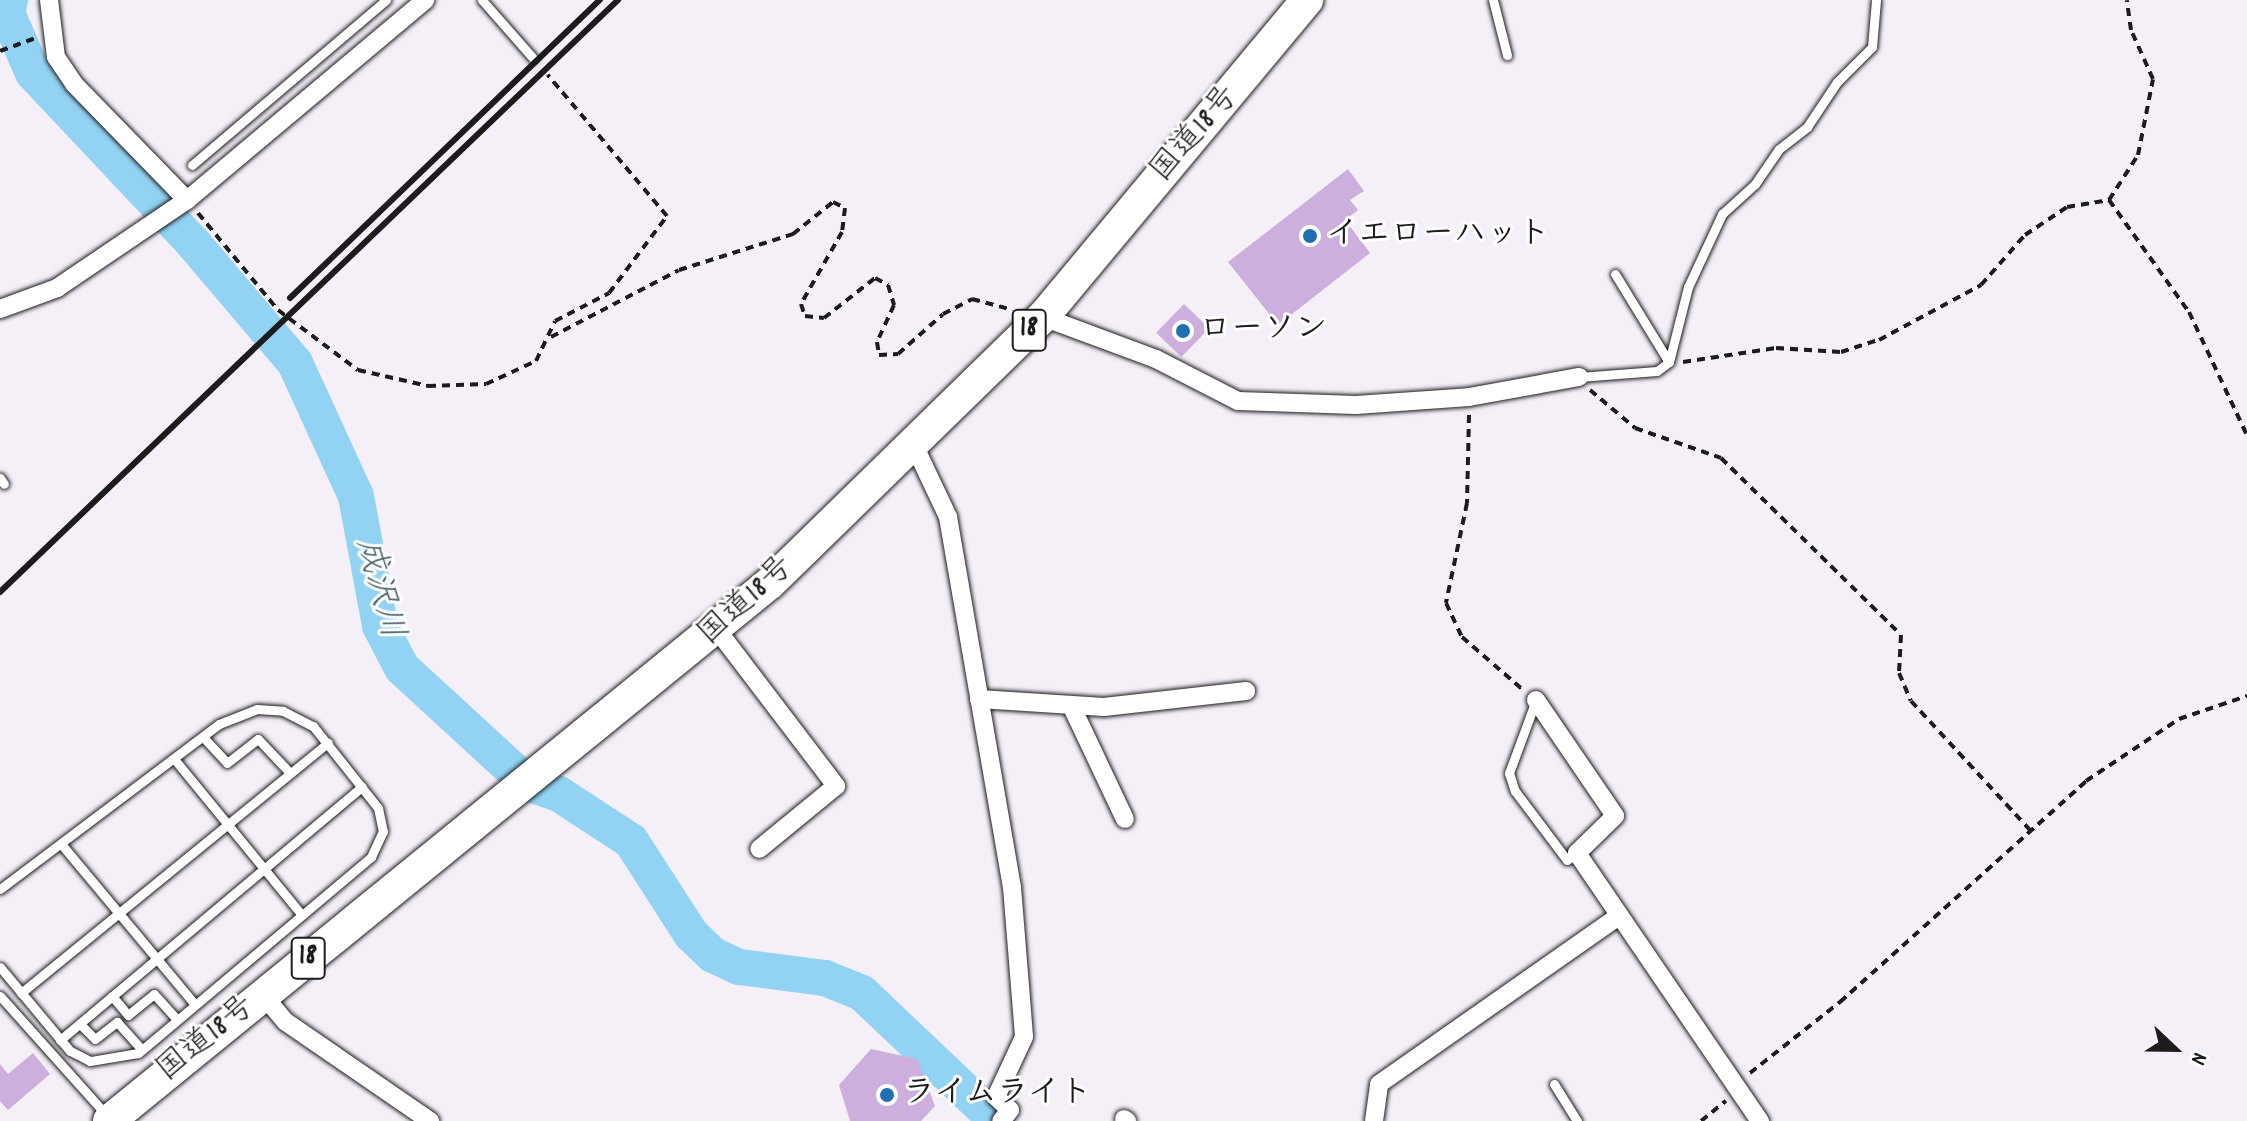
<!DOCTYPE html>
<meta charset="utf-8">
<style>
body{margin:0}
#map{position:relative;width:2247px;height:1121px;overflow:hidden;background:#f5eff8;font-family:Dekko,"Klee One",sans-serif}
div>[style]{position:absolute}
.river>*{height:36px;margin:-18px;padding:0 18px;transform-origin:18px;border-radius:18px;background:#92d3f3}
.building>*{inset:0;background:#ccafdc;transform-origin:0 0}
.path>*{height:4px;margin-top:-2px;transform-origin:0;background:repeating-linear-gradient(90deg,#1c1c1c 0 8px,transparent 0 14px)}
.roads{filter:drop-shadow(0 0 2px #1c1c1c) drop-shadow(0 0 2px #1c1c1c)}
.service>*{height:9px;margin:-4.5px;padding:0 4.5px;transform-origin:4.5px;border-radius:4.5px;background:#fff}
.minor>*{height:18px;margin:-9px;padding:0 9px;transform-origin:9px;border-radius:9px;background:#fff}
.trunk>*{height:32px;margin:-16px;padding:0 16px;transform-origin:16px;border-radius:16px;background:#fff}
.rail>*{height:6px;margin:-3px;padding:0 3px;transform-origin:3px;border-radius:3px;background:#1c1c1c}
.dots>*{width:22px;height:22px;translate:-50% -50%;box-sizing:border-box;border:4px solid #fff;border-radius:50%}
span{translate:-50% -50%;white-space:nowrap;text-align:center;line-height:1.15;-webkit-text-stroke:6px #fff;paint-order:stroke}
.shield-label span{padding:2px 6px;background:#fff;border:2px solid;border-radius:6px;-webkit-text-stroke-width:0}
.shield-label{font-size:30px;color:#1c1c1c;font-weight:700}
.street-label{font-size:32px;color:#1c1c1c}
.poi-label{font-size:32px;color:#1c1c1c;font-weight:700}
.left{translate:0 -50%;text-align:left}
.water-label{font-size:34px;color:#455c67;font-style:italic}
.north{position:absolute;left:2135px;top:1009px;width:80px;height:80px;-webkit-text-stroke:6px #fff;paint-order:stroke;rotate:112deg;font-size:22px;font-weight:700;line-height:32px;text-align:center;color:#1c1c1c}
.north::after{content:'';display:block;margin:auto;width:28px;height:36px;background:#1c1c1c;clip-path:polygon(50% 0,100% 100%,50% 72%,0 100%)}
</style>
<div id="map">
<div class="river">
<div style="left:10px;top:0;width:13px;rotate:103deg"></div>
<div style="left:7px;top:13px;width:65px;rotate:66.6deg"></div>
<div style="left:33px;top:73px;width:235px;rotate:46.7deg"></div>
<div style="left:194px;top:244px;width:156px;rotate:49.7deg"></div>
<div style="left:295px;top:363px;width:146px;rotate:65.4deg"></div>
<div style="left:356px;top:496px;width:132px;rotate:79.5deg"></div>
<div style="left:380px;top:626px;width:47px;rotate:62.4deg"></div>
<div style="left:402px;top:668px;width:170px;rotate:42.6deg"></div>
<div style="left:527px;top:783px;width:34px;rotate:19deg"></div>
<div style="left:559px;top:794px;width:86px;rotate:33.1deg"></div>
<div style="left:631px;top:841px;width:111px;rotate:57.2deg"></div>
<div style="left:691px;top:934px;width:30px;rotate:44deg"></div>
<div style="left:713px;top:955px;width:29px;rotate:25deg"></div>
<div style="left:739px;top:967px;width:87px;rotate:7.3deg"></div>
<div style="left:825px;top:978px;width:40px;rotate:22deg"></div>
<div style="left:862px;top:993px;width:186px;rotate:43.5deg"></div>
</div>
<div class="building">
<div style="clip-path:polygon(1348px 169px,1364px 191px,1350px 200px,1358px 210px,1345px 220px,1370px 253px,1278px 325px,1228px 262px)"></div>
<div style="left:1184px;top:304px;width:35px;height:40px;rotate:44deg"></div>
<div style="clip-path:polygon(871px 1049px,917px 1059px,935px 1106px,921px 1121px,850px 1121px,839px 1085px)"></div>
<div style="clip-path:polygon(33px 1053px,50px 1074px,8px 1110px,0 1101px,0 1064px,8px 1074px)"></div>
</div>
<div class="path">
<div style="left:0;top:51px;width:38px;rotate:-20deg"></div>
<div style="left:2109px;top:200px;width:138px;rotate:54.5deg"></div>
<div style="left:2189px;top:312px;width:136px;rotate:64.8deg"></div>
<div style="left:198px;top:213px;width:126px;rotate:50.5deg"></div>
<div style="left:278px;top:310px;width:100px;rotate:36.9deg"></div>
<div style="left:358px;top:370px;width:72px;rotate:12.9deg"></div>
<div style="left:428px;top:386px;width:58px;rotate:-2deg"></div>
<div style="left:486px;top:384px;width:55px;rotate:-24.7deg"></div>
<div style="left:536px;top:361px;width:44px;rotate:-64.6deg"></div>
<div style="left:555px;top:321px;width:61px;rotate:-27.4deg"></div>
<div style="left:609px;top:293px;width:96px;rotate:-53deg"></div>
<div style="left:667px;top:216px;width:185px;rotate:-130.2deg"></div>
<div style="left:551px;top:337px;width:144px;rotate:-27.6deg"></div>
<div style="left:679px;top:270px;width:120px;rotate:-17.5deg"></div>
<div style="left:793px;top:234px;width:51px;rotate:-38.7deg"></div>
<div style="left:833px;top:202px;width:13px;rotate:27deg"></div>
<div style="left:845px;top:208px;width:24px;rotate:97deg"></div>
<div style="left:842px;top:232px;width:83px;rotate:119.7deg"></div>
<div style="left:801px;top:304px;width:13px;rotate:72deg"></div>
<div style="left:805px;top:316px;width:19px;rotate:6deg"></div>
<div style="left:824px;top:318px;width:65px;rotate:-38.1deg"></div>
<div style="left:875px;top:278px;width:15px;rotate:28deg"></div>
<div style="left:888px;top:285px;width:21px;rotate:73deg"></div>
<div style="left:894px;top:305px;width:41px;rotate:114.7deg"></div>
<div style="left:877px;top:342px;width:13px;rotate:81deg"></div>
<div style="left:879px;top:355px;width:19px;rotate:-3deg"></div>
<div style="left:898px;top:354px;width:60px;rotate:-41.6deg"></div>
<div style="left:943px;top:314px;width:33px;rotate:-27deg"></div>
<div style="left:972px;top:299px;width:42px;rotate:15deg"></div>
<div style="left:1683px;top:362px;width:94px;rotate:-8.6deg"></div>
<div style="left:1776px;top:348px;width:65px;rotate:3.5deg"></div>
<div style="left:1841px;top:352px;width:40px;rotate:-18deg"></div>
<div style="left:1879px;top:340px;width:116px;rotate:-28.3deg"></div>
<div style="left:1981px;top:285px;width:67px;rotate:-48.7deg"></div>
<div style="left:2025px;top:235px;width:50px;rotate:-33.7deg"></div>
<div style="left:2067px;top:207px;width:43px;rotate:-9.5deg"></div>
<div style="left:2109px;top:200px;width:54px;rotate:-57.2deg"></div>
<div style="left:2138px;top:155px;width:77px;rotate:-78.8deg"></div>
<div style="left:2153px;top:79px;width:54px;rotate:-114.2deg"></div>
<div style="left:2131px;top:30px;width:30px;rotate:-98deg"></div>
<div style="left:1590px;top:390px;width:59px;rotate:40.2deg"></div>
<div style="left:1635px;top:428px;width:91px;rotate:19.2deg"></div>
<div style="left:1721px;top:458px;width:252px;rotate:44.5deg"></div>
<div style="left:1901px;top:635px;width:38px;rotate:93deg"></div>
<div style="left:1899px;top:673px;width:30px;rotate:67deg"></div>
<div style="left:1911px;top:701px;width:178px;rotate:47.3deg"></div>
<div style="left:1469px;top:415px;width:88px;rotate:91.3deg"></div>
<div style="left:1467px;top:503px;width:102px;rotate:101.9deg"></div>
<div style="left:1446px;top:603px;width:38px;rotate:65deg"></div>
<div style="left:1462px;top:637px;width:79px;rotate:40.9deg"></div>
<div style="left:1750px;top:1073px;width:115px;rotate:-38.3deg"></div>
<div style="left:1840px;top:1002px;width:331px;rotate:-41.9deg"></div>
<div style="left:2086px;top:781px;width:112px;rotate:-33.7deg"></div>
<div style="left:2179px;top:719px;width:72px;rotate:-18.7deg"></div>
<div style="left:1701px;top:1121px;width:32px;rotate:-39deg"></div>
</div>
<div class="roads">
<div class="service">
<div style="left:482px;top:0;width:77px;rotate:48.7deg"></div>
<div style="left:1493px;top:0;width:57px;rotate:75.7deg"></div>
<div style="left:192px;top:165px;width:255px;rotate:-40.4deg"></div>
<div style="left:1615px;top:274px;width:103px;rotate:58.5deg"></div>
<div style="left:1579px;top:377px;width:78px;rotate:-4.4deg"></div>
<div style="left:1657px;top:371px;width:15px;rotate:-37deg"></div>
<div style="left:1669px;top:362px;width:77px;rotate:-75.8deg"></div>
<div style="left:1688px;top:287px;width:81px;rotate:-65deg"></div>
<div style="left:1722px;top:214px;width:45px;rotate:-42.3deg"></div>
<div style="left:1755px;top:184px;width:42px;rotate:-55.6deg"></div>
<div style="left:1779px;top:149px;width:36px;rotate:-38deg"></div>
<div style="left:1807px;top:127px;width:54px;rotate:-56.3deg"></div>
<div style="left:1837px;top:82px;width:49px;rotate:-45deg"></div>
<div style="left:1872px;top:47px;width:47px;rotate:-85.1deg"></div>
<div style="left:0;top:478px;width:7px;rotate:56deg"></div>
<div style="left:1536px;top:700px;width:78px;rotate:110.3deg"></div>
<div style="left:1509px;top:773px;width:19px;rotate:72deg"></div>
<div style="left:1515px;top:791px;width:86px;rotate:53deg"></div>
<div style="left:1567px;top:860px;width:12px;rotate:-35deg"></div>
<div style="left:203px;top:737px;width:35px;rotate:47deg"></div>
<div style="left:227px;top:763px;width:39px;rotate:-38deg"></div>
<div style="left:258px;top:739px;width:47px;rotate:46.7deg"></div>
<div style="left:175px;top:760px;width:199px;rotate:50.7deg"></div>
<div style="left:62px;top:845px;width:203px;rotate:50.2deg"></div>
<div style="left:0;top:889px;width:274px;rotate:-37deg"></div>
<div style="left:219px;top:724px;width:41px;rotate:-21.5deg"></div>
<div style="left:257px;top:709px;width:26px;rotate:4deg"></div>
<div style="left:283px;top:711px;width:34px;rotate:27deg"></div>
<div style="left:313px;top:726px;width:105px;rotate:51.6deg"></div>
<div style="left:378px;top:808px;width:24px;rotate:78deg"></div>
<div style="left:383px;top:831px;width:29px;rotate:115deg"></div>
<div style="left:371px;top:857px;width:304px;rotate:139.9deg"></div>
<div style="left:138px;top:1053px;width:49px;rotate:170.5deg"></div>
<div style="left:90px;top:1061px;width:22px;rotate:-153deg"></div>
<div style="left:70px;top:1051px;width:109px;rotate:-129.8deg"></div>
<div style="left:21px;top:993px;width:396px;rotate:-39.2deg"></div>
<div style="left:0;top:996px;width:162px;rotate:48.2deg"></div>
<div style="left:112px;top:996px;width:25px;rotate:50deg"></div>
<div style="left:128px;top:1015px;width:33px;rotate:-39deg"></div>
<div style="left:154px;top:994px;width:31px;rotate:48deg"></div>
<div style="left:80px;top:1024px;width:21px;rotate:45deg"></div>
<div style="left:95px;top:1039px;width:28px;rotate:-38deg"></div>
<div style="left:117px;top:1022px;width:36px;rotate:48deg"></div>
<div style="left:60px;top:1040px;width:394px;rotate:-40deg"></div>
<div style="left:1554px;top:1084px;width:44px;rotate:58.1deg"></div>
</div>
<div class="minor">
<div style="left:49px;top:0;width:57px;rotate:83deg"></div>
<div style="left:56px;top:57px;width:32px;rotate:56deg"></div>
<div style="left:74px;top:84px;width:162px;rotate:45.8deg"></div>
<div style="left:0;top:309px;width:61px;rotate:-20.2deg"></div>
<div style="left:57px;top:288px;width:157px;rotate:-34.1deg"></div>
<div style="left:187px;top:200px;width:311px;rotate:-40deg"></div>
<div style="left:1043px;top:317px;width:121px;rotate:20.4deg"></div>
<div style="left:1156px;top:359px;width:92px;rotate:27.1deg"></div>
<div style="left:1238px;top:401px;width:118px;rotate:1.9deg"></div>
<div style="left:1356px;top:405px;width:113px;rotate:-4deg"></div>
<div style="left:1469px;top:397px;width:112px;rotate:-10.3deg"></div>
<div style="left:914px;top:445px;width:80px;rotate:64.7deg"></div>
<div style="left:948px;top:517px;width:375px;rotate:80.2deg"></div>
<div style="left:1012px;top:887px;width:150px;rotate:85.4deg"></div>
<div style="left:1024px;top:1037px;width:66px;rotate:115deg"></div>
<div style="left:996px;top:1097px;width:19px;rotate:43deg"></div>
<div style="left:1010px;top:1110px;width:14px;rotate:129deg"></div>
<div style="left:718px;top:631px;width:195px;rotate:52.7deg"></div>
<div style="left:836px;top:786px;width:99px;rotate:140.7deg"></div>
<div style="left:979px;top:699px;width:125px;rotate:3.7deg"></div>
<div style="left:1104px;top:707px;width:143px;rotate:-6.4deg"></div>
<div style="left:1536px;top:700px;width:140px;rotate:55.7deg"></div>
<div style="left:1615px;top:816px;width:53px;rotate:135.8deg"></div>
<div style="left:1577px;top:853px;width:325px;rotate:55.7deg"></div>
<div style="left:1071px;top:705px;width:126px;rotate:64.7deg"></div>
<div style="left:263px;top:995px;width:35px;rotate:50deg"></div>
<div style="left:286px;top:1022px;width:175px;rotate:34.5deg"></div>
<div style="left:1124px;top:1119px;width:4px;rotate:34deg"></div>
<div style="left:1374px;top:1121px;width:37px;rotate:-82deg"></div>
<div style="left:1379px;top:1084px;width:293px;rotate:-35deg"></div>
</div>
<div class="trunk">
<div style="left:109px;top:1121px;width:852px;rotate:-39.14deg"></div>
<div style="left:770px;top:583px;width:381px;rotate:-44.3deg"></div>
<div style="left:1043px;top:317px;width:413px;rotate:-50.2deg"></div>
</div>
</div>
<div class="rail">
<div style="left:290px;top:298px;width:430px;rotate:-43.9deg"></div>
<div style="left:0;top:592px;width:856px;rotate:-43.77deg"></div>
</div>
<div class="dots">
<div style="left:1310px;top:236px;background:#1f6fb2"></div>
<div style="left:1183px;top:331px;background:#1f6fb2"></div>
<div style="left:887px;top:1095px;background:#1f6fb2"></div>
</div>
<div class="shield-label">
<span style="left:1029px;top:330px">18</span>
<span style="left:308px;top:958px">18</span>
</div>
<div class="street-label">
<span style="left:1196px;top:135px;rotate:-49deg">国道18号</span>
<span style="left:747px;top:602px;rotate:-42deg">国道18号</span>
<span style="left:207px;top:1040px;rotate:-39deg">国道18号</span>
</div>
<div class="poi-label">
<span class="left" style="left:1326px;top:236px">イエローハット</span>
<span class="left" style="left:1199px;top:331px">ローソン</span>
<span class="left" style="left:903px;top:1095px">ライムライト</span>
</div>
<div class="water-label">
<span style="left:378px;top:589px;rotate:75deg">成沢川</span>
</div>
<div class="north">N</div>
</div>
